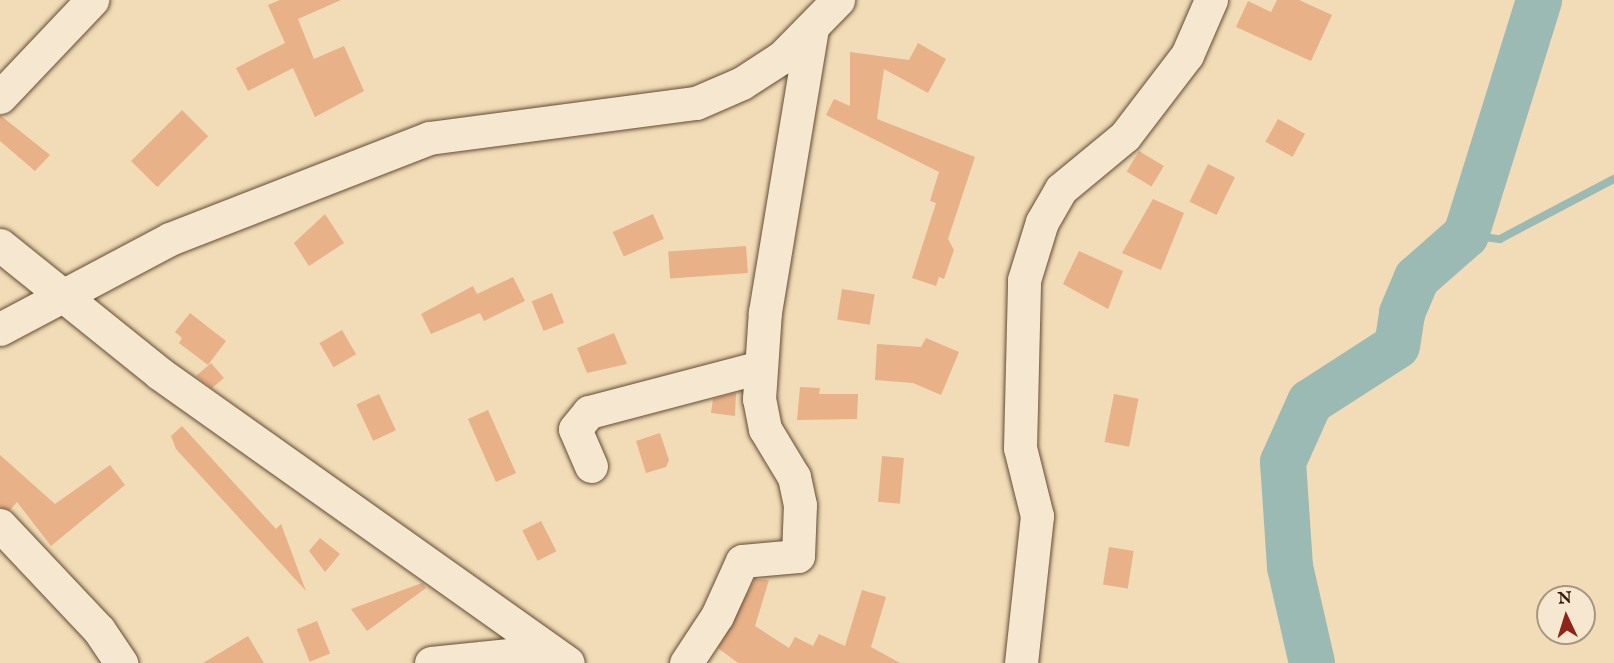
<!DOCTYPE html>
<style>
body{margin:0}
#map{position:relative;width:1614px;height:663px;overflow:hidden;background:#f1dcb7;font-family:"IM FELL English",serif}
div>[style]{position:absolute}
.stream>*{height:8px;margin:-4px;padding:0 4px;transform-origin:4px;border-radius:4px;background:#9bbab3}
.river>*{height:46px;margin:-23px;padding:0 23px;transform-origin:23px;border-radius:23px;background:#9bbab3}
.building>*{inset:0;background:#e8b188;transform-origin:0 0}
.roads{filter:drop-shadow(0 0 2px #654b32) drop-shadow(0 0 2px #654b32)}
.minor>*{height:33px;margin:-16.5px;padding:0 16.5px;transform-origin:16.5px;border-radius:16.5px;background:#f6e8d0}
span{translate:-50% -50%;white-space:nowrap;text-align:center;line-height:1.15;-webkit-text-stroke:5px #f6e8d0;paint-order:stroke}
.north{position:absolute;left:1536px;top:585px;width:60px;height:60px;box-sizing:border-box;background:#f6e8d0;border:2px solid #a9967f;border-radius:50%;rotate:356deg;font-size:16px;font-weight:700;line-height:24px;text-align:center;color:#361b06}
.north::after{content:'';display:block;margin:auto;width:21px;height:27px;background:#8f2418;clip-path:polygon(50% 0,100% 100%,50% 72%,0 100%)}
</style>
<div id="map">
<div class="stream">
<div style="left:1466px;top:235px;width:34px;rotate:7deg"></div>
<div style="left:1500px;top:239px;width:129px;rotate:-27.8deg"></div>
</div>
<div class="river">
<div style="left:1312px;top:663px;width:98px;rotate:-102.9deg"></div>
<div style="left:1290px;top:567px;width:105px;rotate:-93.8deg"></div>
<div style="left:1283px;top:462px;width:66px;rotate:-65.8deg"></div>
<div style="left:1310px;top:402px;width:103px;rotate:-32.8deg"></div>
<div style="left:1397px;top:346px;width:33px;rotate:-81deg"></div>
<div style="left:1402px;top:313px;width:38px;rotate:-67deg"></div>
<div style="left:1417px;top:278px;width:65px;rotate:-41.3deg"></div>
<div style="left:1466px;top:235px;width:246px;rotate:-72.7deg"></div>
</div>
<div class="building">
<div style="clip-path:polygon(280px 0,341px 0,298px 19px,314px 59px,344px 46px,364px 91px,315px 117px,293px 68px,248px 91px,236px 68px,285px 43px,268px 5px)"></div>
<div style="clip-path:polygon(1277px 0,1299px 0,1332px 15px,1311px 61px,1236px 27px,1248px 1px,1271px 12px)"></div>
<div style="clip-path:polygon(918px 43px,946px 59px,928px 93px,884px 69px,877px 119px,975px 157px,948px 239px,954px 250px,944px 279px,939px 277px,936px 286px,912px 278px,936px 203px,930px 201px,939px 172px,826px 115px,834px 99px,850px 106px,850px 52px,909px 60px)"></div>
<div style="left:182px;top:110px;width:37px;height:72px;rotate:45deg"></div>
<div style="clip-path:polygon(0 115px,50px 155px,35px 171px,0 141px)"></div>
<div style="left:1278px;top:119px;width:31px;height:26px;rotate:29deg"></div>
<div style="left:1139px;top:151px;width:29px;height:24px;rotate:31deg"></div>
<div style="left:1208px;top:164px;width:30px;height:42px;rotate:26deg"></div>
<div style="clip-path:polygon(1153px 199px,1184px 213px,1161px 270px,1122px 253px)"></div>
<div style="clip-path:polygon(325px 214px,344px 243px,309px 266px,294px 243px)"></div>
<div style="left:653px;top:214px;width:27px;height:44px;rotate:66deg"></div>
<div style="left:746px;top:246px;width:27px;height:78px;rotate:86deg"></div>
<div style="clip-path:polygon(1079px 251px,1123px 271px,1108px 309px,1063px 284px)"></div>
<div style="clip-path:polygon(513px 277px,525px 301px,484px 321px,480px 313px,431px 334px,421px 314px,473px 286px,477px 294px)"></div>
<div style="left:842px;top:289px;width:33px;height:31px;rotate:9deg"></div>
<div style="left:552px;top:293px;width:32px;height:22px;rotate:68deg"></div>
<div style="clip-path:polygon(190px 313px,226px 341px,208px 365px,179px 343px,182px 338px,175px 332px)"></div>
<div style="left:342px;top:330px;width:28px;height:26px;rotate:60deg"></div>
<div style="clip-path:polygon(614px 333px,627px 364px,587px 373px,577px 348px)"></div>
<div style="clip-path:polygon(926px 338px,959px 352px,941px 395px,913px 383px,875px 380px,877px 344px,921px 347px)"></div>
<div style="clip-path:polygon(211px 363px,224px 378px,212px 388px,196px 376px)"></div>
<div style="clip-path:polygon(800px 387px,820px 388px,819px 394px,858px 394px,857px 419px,797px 420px)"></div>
<div style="clip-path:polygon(736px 393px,735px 416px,711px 413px,713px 399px)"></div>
<div style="left:379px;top:394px;width:40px;height:25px;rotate:65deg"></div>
<div style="left:1114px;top:394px;width:25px;height:49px;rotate:11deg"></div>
<div style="left:488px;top:410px;width:69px;height:22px;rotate:66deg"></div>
<div style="clip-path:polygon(182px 426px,276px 529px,281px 524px,306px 591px,176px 449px,171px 436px)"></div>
<div style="clip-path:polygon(660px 433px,669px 460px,666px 467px,646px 473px,636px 441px)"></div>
<div style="clip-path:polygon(0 455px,55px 504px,110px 465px,125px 485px,51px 546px,17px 502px,10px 510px,0 507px)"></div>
<div style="left:882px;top:456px;width:22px;height:46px;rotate:5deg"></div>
<div style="left:541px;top:521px;width:34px;height:21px;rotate:63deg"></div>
<div style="clip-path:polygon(320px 538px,340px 554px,325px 572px,309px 551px)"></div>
<div style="left:1109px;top:547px;width:25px;height:38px;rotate:9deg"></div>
<div style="clip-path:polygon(755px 579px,769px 580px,755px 626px,789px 648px,795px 637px,813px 646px,819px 634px,845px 646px,862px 590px,886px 597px,871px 647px,900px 663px,738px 663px,718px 648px)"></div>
<div style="clip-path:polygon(422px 583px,426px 588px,367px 631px,351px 609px)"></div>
<div style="left:317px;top:621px;width:35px;height:22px;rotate:68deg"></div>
<div style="clip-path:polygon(248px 636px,264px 663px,203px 663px)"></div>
</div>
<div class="roads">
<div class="minor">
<div style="left:0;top:97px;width:134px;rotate:-46.5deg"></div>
<div style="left:0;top:245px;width:204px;rotate:38.8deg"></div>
<div style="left:159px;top:373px;width:501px;rotate:35.34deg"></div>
<div style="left:0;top:329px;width:192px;rotate:-27.9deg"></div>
<div style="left:170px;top:239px;width:278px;rotate:-21.3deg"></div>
<div style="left:429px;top:138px;width:269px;rotate:-7.5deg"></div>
<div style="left:696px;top:103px;width:50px;rotate:-23.5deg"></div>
<div style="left:742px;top:83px;width:48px;rotate:-33deg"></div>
<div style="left:782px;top:57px;width:80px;rotate:-45.5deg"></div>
<div style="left:591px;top:466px;width:40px;rotate:-113.4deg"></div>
<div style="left:575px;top:429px;width:22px;rotate:-51deg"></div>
<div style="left:589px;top:412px;width:177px;rotate:-14.7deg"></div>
<div style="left:0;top:525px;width:144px;rotate:46.7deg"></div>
<div style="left:99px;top:630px;width:40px;rotate:56deg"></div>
<div style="left:431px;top:663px;width:118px;rotate:-5.9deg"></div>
<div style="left:686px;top:663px;width:56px;rotate:-56.6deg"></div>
<div style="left:717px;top:616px;width:60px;rotate:-65.6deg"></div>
<div style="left:742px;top:561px;width:56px;rotate:-5.1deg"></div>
<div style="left:798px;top:556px;width:51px;rotate:-87.8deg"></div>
<div style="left:800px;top:505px;width:29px;rotate:-102deg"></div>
<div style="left:794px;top:477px;width:56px;rotate:-121.1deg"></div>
<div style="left:765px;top:429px;width:31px;rotate:-101deg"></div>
<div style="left:759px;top:399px;width:87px;rotate:-86.1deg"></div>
<div style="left:765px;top:312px;width:288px;rotate:-80.6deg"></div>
<div style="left:1021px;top:663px;width:148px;rotate:-83.8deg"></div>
<div style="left:1037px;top:516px;width:70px;rotate:-104deg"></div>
<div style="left:1020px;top:448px;width:168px;rotate:-88.6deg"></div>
<div style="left:1024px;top:280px;width:61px;rotate:-72.8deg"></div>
<div style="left:1042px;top:222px;width:38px;rotate:-60deg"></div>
<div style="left:1061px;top:189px;width:83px;rotate:-39.6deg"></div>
<div style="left:1125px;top:136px;width:102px;rotate:-52.6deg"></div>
<div style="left:1187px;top:55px;width:60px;rotate:-66.4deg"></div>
</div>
</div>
<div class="north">N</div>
</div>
